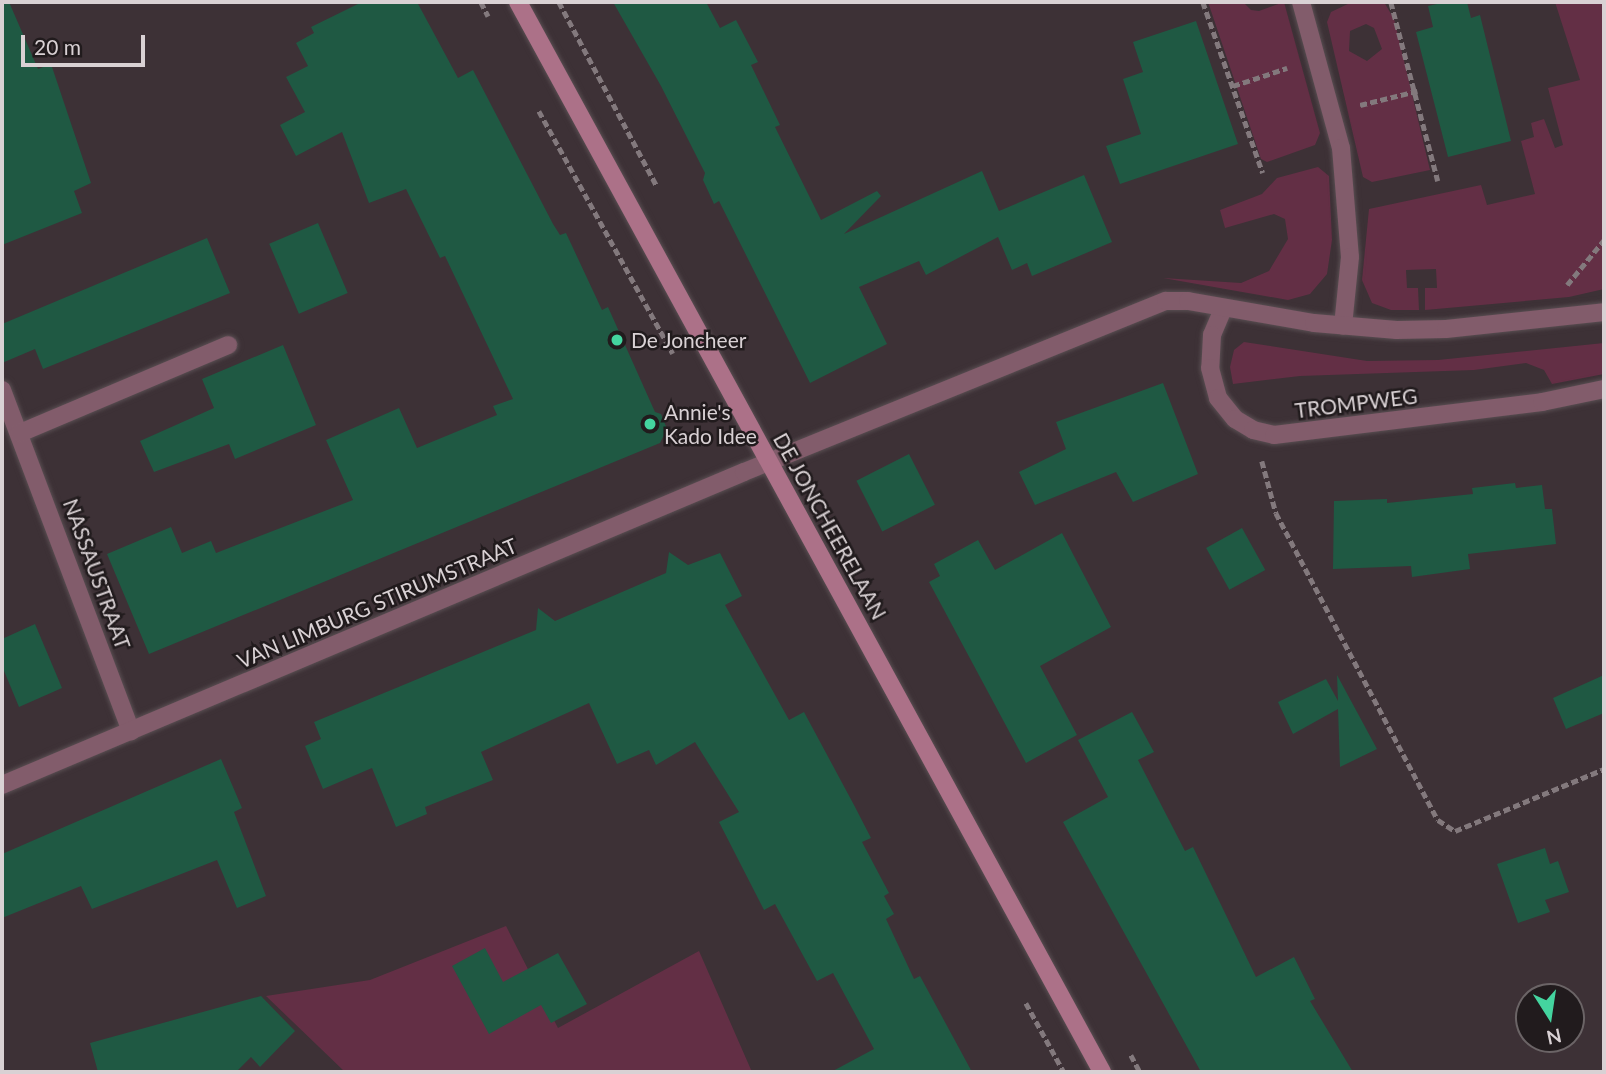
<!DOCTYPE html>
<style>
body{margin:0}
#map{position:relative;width:1606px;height:1074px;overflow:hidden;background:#3d3136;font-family:Lato,sans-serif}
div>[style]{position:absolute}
.green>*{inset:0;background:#632f45}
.building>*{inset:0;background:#1f5943;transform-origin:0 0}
.path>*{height:4.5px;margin-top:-2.25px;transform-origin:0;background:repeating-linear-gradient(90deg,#83797d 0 7px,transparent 0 10.5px)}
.roads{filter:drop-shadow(0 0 2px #594e52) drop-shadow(0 0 2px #594e52)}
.minor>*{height:18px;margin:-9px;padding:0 9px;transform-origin:9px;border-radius:9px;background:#825c6b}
.secondary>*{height:18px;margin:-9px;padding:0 9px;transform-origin:9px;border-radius:9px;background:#ac7188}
.dots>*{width:19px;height:19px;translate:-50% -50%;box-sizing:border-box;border:4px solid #211b1d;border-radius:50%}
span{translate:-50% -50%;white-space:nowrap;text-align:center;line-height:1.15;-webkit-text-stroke:5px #211b1d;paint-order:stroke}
.poi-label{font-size:21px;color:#d9d1d4}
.left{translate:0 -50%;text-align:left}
.street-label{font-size:21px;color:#d9d1d4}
.frame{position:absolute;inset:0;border:4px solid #d9d1d4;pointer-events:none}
.north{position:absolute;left:1515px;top:983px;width:70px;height:70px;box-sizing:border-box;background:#211b1d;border:2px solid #6b6466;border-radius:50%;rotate:168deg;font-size:19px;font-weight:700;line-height:28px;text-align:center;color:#d9d1d4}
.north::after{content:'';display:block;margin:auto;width:24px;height:32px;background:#44d49f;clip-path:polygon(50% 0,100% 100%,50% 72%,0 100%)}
.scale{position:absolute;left:21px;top:35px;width:124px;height:32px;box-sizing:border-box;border:4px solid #d9d1d4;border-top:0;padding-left:9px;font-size:21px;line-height:24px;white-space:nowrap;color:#d9d1d4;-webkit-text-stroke:5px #211b1d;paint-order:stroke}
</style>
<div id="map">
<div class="green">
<div style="clip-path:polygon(1208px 2px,1243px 2px,1251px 10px,1259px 11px,1284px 2px,1320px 133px,1315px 145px,1267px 162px,1261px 159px)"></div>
<div style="clip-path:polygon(evenodd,1352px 2px,1384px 2px,1394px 19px,1430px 170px,1372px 182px,1363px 177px,1327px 22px,1331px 12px,1352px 2px,1366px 24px,1374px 28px,1382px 49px,1367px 61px,1349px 51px,1350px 31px,1366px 24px)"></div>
<div style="clip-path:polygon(1555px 2px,1603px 2px,1604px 289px,1569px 297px,1425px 310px,1425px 288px,1437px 288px,1436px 269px,1406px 270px,1407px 288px,1418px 288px,1419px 310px,1391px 310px,1372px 303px,1362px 280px,1369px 209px,1481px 185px,1487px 205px,1535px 194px,1521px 141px,1534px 137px,1531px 123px,1544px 119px,1555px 148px,1563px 145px,1548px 88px,1580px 80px)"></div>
<div style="clip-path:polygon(1318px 167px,1329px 176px,1332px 240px,1327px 274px,1310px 294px,1288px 300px,1163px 278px,1241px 283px,1269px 271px,1288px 239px,1285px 219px,1274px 214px,1225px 228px,1220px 210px,1262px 194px,1277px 178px)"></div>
<div style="clip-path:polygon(1244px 342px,1367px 361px,1438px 360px,1604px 343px,1604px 374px,1552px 384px,1544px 370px,1526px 363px,1474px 370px,1300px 376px,1233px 384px,1230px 367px,1234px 350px)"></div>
<div style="clip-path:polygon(506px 926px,558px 1028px,699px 951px,752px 1072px,345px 1072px,266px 996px,370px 980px)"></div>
</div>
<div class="building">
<div style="clip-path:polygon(2px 2px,9px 2px,38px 69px,51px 64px,91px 183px,74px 191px,82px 213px,2px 245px)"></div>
<div style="clip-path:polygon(362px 2px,417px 2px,458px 78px,473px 70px,553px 224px,560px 235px,566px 233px,602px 310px,608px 307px,655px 412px,661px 414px,667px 429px,660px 443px,149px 654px,107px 554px,171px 527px,182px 553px,211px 541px,216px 553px,353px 500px,326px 440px,399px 408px,417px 448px,497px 415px,493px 406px,513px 399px,445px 256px,440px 258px,406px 189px,369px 203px,342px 132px,296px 156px,280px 125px,305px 112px,286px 77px,308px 66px,296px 43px,314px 33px,311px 27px)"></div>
<div style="clip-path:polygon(613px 2px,706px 2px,720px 28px,736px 20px,758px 62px,751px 65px,780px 125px,775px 127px,821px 220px,877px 191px,881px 196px,844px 234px,982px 171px,999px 211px,1084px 175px,1112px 242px,1032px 276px,1027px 263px,1012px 270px,998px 237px,926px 275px,919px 261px,859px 287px,887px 344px,810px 383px,719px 201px,714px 204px,703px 180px,705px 173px,661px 86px)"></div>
<div style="clip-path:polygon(1446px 2px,1467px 2px,1471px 18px,1480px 15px,1511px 141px,1448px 157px,1416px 32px,1433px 27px,1428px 6px)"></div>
<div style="clip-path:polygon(1196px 21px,1238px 144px,1120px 184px,1106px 146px,1141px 134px,1123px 79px,1143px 72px,1133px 42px)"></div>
<div style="left:318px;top:223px;width:76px;height:53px;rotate:67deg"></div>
<div style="clip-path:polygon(207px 238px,230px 293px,43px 369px,35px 349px,2px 363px,2px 324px)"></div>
<div style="clip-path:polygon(283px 345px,316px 425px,235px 459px,229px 444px,154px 472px,140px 441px,214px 408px,202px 379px)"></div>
<div style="clip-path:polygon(1163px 383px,1198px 474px,1133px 502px,1116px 472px,1035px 505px,1019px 472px,1066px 449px,1056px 422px)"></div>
<div style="left:909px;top:454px;width:57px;height:59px;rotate:63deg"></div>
<div style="clip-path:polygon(1515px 483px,1516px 488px,1542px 485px,1545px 509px,1552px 509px,1556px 544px,1468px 554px,1470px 569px,1412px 577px,1411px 566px,1333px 569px,1334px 501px,1387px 499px,1387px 503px,1473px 494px,1472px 488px)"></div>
<div style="left:1242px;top:528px;width:48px;height:41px;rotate:61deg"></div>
<div style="clip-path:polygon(1062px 533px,1111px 627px,1040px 666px,1077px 735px,1026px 763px,929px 582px,940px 576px,934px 564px,978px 540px,995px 570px)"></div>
<div style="clip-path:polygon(669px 552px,688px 565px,720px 553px,742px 596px,725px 605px,789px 720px,804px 712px,854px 805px,871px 838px,862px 842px,889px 893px,884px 896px,894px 914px,886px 919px,914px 979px,920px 976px,972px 1072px,831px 1072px,874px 1049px,833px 973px,817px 981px,775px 904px,764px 910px,719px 822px,739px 812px,695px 742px,656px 765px,649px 750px,617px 764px,589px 703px,481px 752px,493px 780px,425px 807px,427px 814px,396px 827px,372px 768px,323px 789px,305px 746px,321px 739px,314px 722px,536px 630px,538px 608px,555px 621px,666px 573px)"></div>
<div style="clip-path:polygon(35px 624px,62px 688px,19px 707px,2px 666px,2px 639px)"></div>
<div style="clip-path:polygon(1337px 675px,1377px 749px,1340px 767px,1338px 709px,1293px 734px,1278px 702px,1326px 679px,1338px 701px)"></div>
<div style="clip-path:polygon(1604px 675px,1604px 713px,1566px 729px,1553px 698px)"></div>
<div style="clip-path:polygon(1132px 712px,1154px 752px,1138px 760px,1185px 851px,1193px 847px,1256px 977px,1294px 957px,1315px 999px,1310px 1001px,1353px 1072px,1201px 1072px,1063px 822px,1108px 797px,1078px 740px)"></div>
<div style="clip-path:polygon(221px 759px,242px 808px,234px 812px,266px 896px,237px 908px,217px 860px,92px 909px,81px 886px,2px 918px,2px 854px)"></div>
<div style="clip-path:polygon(1545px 848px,1550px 864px,1558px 861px,1569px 892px,1545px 900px,1550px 912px,1518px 923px,1497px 864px)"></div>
<div style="clip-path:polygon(485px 948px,503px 982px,558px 953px,587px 1004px,551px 1023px,541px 1005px,489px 1034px,452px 966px)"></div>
<div style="clip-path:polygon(261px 996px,295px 1031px,260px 1067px,251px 1057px,236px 1072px,98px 1072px,90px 1043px)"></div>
</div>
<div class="path">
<div style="left:481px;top:2px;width:16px;rotate:63deg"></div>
<div style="left:559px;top:2px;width:208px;rotate:62deg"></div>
<div style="left:1203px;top:2px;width:181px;rotate:70.7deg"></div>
<div style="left:1391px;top:2px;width:185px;rotate:75.3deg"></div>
<div style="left:1233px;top:86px;width:57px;rotate:-18.4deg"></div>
<div style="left:1360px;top:105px;width:59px;rotate:-13.8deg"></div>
<div style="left:539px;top:111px;width:277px;rotate:61.1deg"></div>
<div style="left:1567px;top:285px;width:58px;rotate:-50.6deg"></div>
<div style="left:1262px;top:461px;width:54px;rotate:74.9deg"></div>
<div style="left:1276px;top:513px;width:347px;rotate:62.2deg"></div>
<div style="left:1438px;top:820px;width:20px;rotate:33deg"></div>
<div style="left:1455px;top:831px;width:161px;rotate:-22.6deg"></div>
<div style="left:1026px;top:1003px;width:79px;rotate:61.2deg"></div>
<div style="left:1131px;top:1055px;width:19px;rotate:62deg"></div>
</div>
<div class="roads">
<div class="minor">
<div style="left:1301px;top:2px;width:151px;rotate:74.7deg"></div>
<div style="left:1341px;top:148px;width:109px;rotate:85.3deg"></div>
<div style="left:1350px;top:257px;width:69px;rotate:95.8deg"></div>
<div style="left:1223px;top:309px;width:28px;rotate:113deg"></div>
<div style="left:1212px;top:335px;width:33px;rotate:93deg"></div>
<div style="left:1210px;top:368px;width:31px;rotate:75deg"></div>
<div style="left:1218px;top:398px;width:27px;rotate:51deg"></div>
<div style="left:1235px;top:419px;width:21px;rotate:31deg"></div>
<div style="left:1253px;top:430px;width:22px;rotate:13deg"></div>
<div style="left:1274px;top:435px;width:270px;rotate:-7deg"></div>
<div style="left:1542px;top:402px;width:63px;rotate:-11.8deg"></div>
<div style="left:2px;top:390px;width:365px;rotate:69.3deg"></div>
<div style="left:20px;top:433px;width:226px;rotate:-22.9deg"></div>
<div style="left:2px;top:785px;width:805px;rotate:-22.87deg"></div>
<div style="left:744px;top:472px;width:455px;rotate:-22.1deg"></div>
<div style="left:1166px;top:301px;width:22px"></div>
<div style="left:1188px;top:301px;width:128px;rotate:9.9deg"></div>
<div style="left:1314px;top:323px;width:83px;rotate:4.8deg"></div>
<div style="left:1397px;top:330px;width:49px;rotate:-1.2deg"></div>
<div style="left:1446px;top:329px;width:159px;rotate:-6.1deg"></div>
</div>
<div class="secondary">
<div style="left:518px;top:2px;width:1219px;rotate:61.37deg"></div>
</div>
</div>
<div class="dots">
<div style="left:617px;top:340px;background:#44d49f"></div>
<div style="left:650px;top:424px;background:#44d49f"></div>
</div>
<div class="poi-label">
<span class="left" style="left:631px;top:340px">De Joncheer</span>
<span class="left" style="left:664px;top:424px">Annie's<br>Kado Idee</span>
</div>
<div class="street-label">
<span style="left:1356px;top:403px;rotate:-7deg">TROMPWEG</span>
<span style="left:830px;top:526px;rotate:61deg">DE JONCHEERELAAN</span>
<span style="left:97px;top:574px;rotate:70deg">NASSAUSTRAAT</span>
<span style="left:377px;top:603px;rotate:-23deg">VAN LIMBURG STIRUMSTRAAT</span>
</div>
<div class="frame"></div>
<div class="north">N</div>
<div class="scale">20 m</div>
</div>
